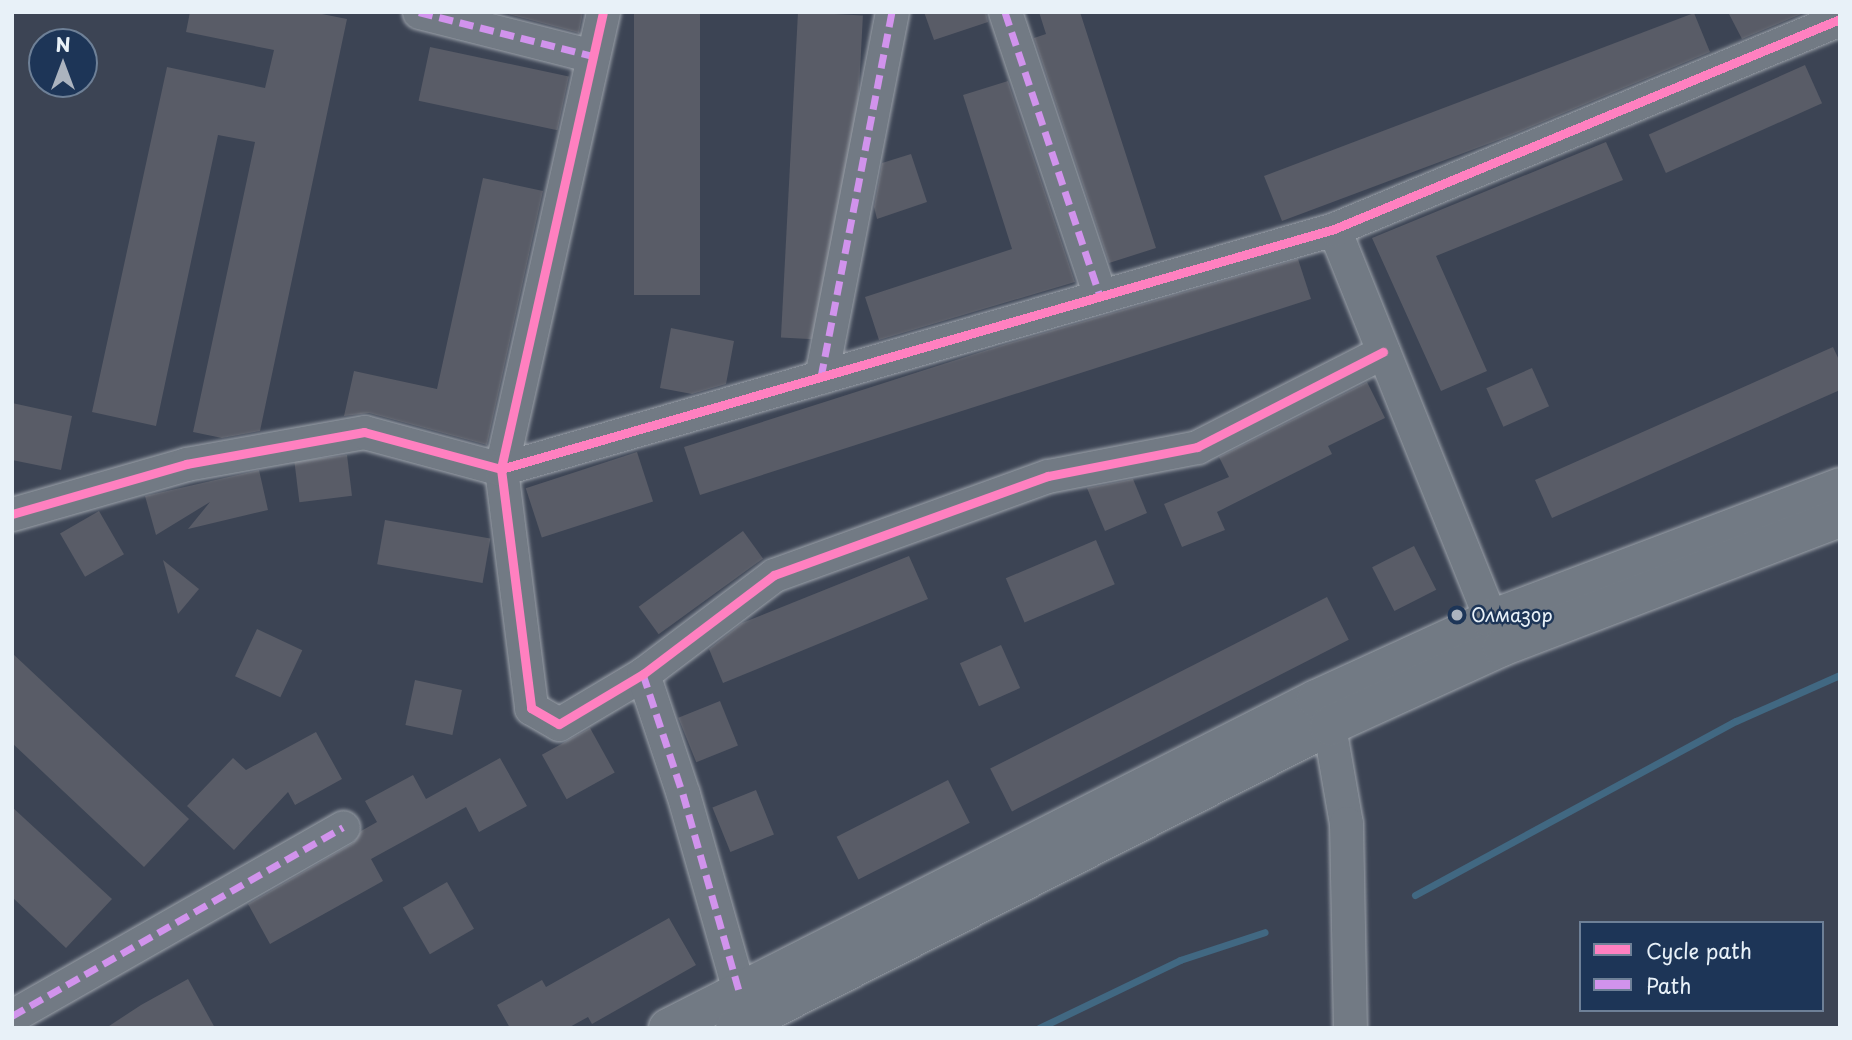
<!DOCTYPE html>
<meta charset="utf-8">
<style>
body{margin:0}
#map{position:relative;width:1852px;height:1040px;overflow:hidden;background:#3c4454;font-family:"Playpen Sans",sans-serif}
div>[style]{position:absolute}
.stream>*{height:7px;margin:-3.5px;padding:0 3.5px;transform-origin:3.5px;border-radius:3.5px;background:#416882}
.building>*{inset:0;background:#595c67;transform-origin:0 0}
.roads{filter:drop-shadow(0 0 2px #9da3ab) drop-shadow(0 0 2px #9da3ab)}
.minor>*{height:33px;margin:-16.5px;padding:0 16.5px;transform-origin:16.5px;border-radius:16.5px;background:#727a84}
.major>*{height:38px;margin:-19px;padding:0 19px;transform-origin:19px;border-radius:19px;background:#727a84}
.quiet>*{height:7px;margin-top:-3.5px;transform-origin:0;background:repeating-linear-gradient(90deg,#d193ec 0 14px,transparent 0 21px)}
.cycleway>*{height:9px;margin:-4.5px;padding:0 4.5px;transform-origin:4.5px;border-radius:4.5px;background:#ff80c0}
.dots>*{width:19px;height:19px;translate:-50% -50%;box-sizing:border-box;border:4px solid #1d3557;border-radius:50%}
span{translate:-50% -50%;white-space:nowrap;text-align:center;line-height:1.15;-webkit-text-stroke:5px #1d3557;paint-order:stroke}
.poi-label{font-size:19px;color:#e8f1f8}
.left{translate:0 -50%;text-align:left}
.frame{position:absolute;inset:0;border:14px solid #e8f1f8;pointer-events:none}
.legend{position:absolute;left:1579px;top:921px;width:245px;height:91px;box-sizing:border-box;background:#1d3557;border:2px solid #6e8097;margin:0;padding:9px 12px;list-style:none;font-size:21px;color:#e8f1f8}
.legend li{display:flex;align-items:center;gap:14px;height:35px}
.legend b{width:35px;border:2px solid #6e8097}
.north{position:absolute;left:28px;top:28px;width:70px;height:70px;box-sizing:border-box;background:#1d3557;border:2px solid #6e8097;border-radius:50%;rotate:0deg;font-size:19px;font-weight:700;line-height:28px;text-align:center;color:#e8f1f8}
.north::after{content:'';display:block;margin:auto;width:24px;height:32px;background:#acb4bf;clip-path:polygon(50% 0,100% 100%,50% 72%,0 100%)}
</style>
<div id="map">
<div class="stream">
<div style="left:1415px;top:895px;width:365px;rotate:-28.5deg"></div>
<div style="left:1736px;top:721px;width:114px;rotate:-23.9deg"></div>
<div style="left:1039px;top:1028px;width:157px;rotate:-25.7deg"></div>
<div style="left:1180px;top:960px;width:89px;rotate:-18.2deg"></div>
</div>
<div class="building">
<div style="clip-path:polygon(190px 12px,312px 12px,347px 19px,260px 431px,222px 438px,193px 432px,255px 142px,218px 135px,156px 426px,92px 412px,167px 67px,265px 88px,274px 50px,186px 32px)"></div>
<div style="clip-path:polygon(501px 12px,583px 12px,579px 33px)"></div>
<div style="left:634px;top:12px;width:66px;height:283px"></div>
<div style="left:798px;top:12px;width:65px;height:326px;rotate:3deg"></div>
<div style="clip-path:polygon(924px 12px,986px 12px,988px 22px,934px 40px)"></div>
<div style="clip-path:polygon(1039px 12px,1080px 12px,1156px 248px,1109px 263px,1034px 38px,1046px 34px)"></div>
<div style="clip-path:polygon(1728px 12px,1806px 12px,1742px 39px)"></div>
<div style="clip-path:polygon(1694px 13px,1710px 52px,1509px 136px,1282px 221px,1264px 176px)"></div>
<div style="left:430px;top:47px;width:142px;height:55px;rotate:12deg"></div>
<div style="left:1805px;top:65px;width:42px;height:171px;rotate:66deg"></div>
<div style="clip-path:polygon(1008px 81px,1075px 282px,879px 340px,865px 297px,1012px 249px,963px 95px)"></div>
<div style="clip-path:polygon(1606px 142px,1623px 180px,1436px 256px,1487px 371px,1441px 391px,1372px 238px)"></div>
<div style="clip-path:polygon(911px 154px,927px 202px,877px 219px,874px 207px,882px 163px)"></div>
<div style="clip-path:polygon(483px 178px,543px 191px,487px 445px,369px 413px,344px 416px,354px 371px,437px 389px)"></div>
<div style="clip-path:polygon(1298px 259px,1311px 299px,700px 495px,684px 447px,1009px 343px)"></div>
<div style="clip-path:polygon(671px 328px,734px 341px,726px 384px,692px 394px,660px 388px)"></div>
<div style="clip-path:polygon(1833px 347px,1840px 362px,1840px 390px,1552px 518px,1535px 480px)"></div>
<div style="left:1532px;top:368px;width:42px;height:50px;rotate:66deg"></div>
<div style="clip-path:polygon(1367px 382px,1385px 418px,1328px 446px,1332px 454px,1217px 512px,1225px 530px,1182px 547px,1164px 504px,1229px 477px,1219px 457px)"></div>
<div style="clip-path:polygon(12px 403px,72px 416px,61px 470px,12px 460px)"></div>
<div style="left:637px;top:452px;width:52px;height:117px;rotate:72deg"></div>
<div style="left:347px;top:455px;width:41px;height:53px;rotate:83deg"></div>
<div style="clip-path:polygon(259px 470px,268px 510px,188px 529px,210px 502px,156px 535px,145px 496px)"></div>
<div style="clip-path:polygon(1133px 479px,1147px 513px,1105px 531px,1087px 488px)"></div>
<div style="left:99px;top:511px;width:50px;height:45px;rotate:60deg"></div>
<div style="left:385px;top:520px;width:107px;height:45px;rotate:10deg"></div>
<div style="left:743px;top:531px;width:34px;height:129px;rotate:54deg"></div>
<div style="left:1096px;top:540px;width:48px;height:98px;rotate:67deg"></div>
<div style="left:1414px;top:546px;width:49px;height:47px;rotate:63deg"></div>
<div style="clip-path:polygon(909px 556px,928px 599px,723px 683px,709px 649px,742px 623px)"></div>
<div style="clip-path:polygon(163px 560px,199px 589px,178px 614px)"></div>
<div style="left:1327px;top:597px;width:48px;height:378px;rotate:63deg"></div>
<div style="left:257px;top:629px;width:50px;height:52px;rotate:25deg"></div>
<div style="left:1001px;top:645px;width:47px;height:45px;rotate:66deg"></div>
<div style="clip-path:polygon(12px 653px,189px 819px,144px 867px,12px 743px)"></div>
<div style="left:415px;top:680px;width:48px;height:46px;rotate:12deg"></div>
<div style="left:720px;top:701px;width:48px;height:45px;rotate:68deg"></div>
<div style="left:590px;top:728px;width:51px;height:55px;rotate:61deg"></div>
<div style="clip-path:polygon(316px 732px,342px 779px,295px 805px,288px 792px,234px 850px,187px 806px,233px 758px,246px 770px)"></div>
<div style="clip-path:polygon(500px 758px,527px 806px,479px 832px,466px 807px,371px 859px,383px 881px,270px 944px,248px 904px,353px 843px,361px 831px,377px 822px,365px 801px,413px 775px,426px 799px)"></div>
<div style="left:948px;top:780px;width:48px;height:125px;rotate:63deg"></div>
<div style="left:756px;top:790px;width:48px;height:47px;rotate:68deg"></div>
<div style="clip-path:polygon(12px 807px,112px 899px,66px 948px,12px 897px)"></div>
<div style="left:447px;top:882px;width:54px;height:51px;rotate:60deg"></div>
<div style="clip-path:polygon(669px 918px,696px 965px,592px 1024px,588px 1017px,568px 1028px,510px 1028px,497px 1005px,542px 980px,546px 987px)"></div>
<div style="clip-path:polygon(188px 979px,215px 1028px,106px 1028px,141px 1005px)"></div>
</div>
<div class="roads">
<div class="minor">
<div style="left:419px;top:12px;width:179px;rotate:14.2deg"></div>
<div style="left:603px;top:12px;width:468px;rotate:102.6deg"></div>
<div style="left:501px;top:469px;width:241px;rotate:82.8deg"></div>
<div style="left:531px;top:708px;width:32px;rotate:30deg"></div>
<div style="left:559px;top:724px;width:98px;rotate:-30.8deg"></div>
<div style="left:643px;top:674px;width:164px;rotate:-37.1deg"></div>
<div style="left:774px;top:575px;width:291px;rotate:-19.9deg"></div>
<div style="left:1048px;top:476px;width:152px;rotate:-11deg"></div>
<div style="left:1197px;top:447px;width:209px;rotate:-27.1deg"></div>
<div style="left:1005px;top:12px;width:296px;rotate:71.5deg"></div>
<div style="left:1334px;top:229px;width:420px;rotate:68.1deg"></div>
<div style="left:821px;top:377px;width:372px;rotate:-79deg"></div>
<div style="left:12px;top:514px;width:181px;rotate:-16deg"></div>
<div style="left:186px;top:464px;width:181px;rotate:-10.2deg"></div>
<div style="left:364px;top:432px;width:142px;rotate:15.1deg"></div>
<div style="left:501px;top:469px;width:867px;rotate:-16.07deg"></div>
<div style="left:1334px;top:229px;width:548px;rotate:-22.54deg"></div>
<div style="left:643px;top:674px;width:126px;rotate:71.6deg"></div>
<div style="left:683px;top:794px;width:205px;rotate:74.1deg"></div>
<div style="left:1329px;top:726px;width:98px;rotate:80.1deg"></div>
<div style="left:1346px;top:823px;width:205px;rotate:88.9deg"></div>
<div style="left:12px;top:1016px;width:381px;rotate:-29.7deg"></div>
</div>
<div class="major">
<div style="left:668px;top:1028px;width:727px;rotate:-26.92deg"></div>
<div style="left:1316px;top:699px;width:192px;rotate:-24.6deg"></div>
<div style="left:1491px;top:619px;width:373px;rotate:-20.7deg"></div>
<div style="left:735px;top:1028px;width:666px;rotate:-26.95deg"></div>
<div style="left:1329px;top:726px;width:190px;rotate:-24.5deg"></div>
<div style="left:1502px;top:647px;width:362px;rotate:-20.9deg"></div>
</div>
</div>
<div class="quiet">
<div style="left:419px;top:12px;width:179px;rotate:14.2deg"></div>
<div style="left:1005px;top:12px;width:296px;rotate:71.5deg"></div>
<div style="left:821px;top:377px;width:372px;rotate:-79deg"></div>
<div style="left:643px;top:674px;width:126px;rotate:71.6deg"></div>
<div style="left:683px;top:794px;width:205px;rotate:74.1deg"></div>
<div style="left:12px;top:1016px;width:381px;rotate:-29.7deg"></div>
</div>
<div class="cycleway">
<div style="left:603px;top:12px;width:468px;rotate:102.6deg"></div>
<div style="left:501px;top:469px;width:241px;rotate:82.8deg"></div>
<div style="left:531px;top:708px;width:32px;rotate:30deg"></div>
<div style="left:559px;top:724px;width:98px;rotate:-30.8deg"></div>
<div style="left:643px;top:674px;width:164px;rotate:-37.1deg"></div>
<div style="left:774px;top:575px;width:291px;rotate:-19.9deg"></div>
<div style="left:1048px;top:476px;width:152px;rotate:-11deg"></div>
<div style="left:1197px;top:447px;width:209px;rotate:-27.1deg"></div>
<div style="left:12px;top:514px;width:181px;rotate:-16deg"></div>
<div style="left:186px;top:464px;width:181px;rotate:-10.2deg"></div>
<div style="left:364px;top:432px;width:142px;rotate:15.1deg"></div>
<div style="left:501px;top:469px;width:867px;rotate:-16.07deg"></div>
<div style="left:1334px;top:229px;width:548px;rotate:-22.54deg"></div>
</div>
<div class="dots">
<div style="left:1457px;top:615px;background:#acb4bf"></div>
</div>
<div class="poi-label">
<span class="left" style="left:1471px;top:615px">Олмазор</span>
</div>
<div class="frame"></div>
<ul class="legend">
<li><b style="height:9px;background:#ff80c0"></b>Cycle path</li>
<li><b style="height:9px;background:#d193ec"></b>Path</li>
</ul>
<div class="north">N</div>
</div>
